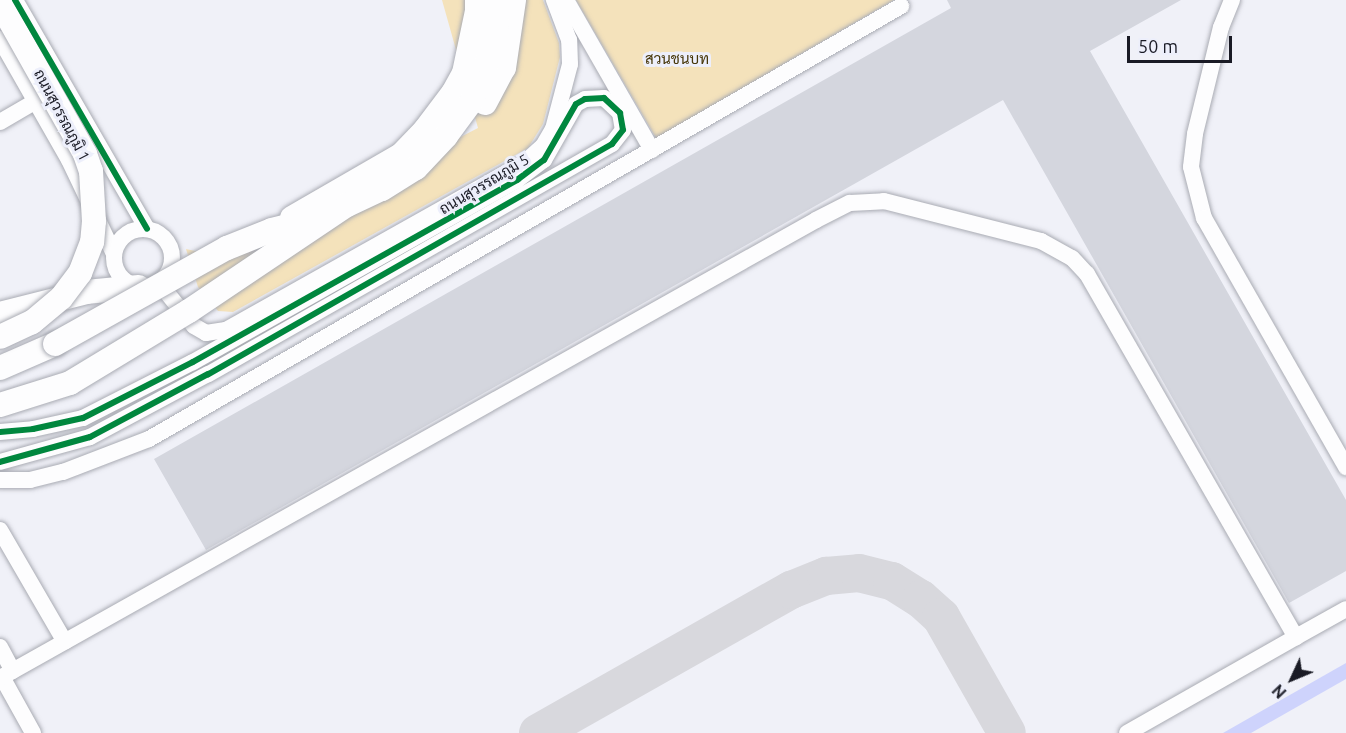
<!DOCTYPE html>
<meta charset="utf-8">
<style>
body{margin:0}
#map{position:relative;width:1346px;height:733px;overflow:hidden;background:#f0f1f8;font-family:Ubuntu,Sarabun,sans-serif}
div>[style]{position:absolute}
.green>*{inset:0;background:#f4e2bb}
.water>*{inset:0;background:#ced3fc}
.taxiway>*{height:38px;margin:-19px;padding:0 19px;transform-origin:19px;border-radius:19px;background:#d8d8dd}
.building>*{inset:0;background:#d4d6de}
.roads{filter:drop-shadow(0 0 2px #a9abb3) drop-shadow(0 0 2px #a9abb3)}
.minor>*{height:16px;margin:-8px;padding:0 8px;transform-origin:8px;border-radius:8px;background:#fdfdfe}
.minor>.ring{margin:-8px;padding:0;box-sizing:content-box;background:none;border:16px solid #fdfdfe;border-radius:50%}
.highway>*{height:24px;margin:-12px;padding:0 12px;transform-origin:12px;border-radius:12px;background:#fdfdfe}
.bridges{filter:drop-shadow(0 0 2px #a9abb3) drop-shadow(0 0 2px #a9abb3)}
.highway-bridge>*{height:24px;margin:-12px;padding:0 12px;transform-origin:12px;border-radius:12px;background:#fdfdfe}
.cycleway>*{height:6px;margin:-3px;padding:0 3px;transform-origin:3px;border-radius:3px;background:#00873e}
span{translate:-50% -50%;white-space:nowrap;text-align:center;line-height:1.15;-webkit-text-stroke:6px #edeffb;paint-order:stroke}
.park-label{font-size:15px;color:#47370a}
.street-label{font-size:15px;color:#1a1b25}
.north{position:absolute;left:1262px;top:649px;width:60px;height:60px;-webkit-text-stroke:4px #edeffb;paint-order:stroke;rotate:226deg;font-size:16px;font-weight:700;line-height:24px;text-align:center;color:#1a1b25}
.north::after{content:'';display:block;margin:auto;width:21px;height:27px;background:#1a1b25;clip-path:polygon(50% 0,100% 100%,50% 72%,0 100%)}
.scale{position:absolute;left:1127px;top:36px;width:105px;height:27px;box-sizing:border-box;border:3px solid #1a1b25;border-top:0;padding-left:8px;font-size:18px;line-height:21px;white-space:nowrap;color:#1a1b25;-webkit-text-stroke:4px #edeffb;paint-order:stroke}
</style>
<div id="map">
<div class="green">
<div style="clip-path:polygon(442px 0,543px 0,559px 43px,560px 57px,543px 124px,528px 148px,233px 312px,218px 311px,198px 287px,186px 249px,226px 258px,478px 128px)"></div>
<div style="clip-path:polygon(576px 0,894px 0,656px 138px)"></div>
</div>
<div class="water">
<div style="clip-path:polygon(1346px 663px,1346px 679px,1251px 733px,1223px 733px)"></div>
</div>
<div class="taxiway">
<div style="left:538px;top:733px;width:291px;rotate:-29.5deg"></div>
<div style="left:791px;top:590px;width:38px;rotate:-22deg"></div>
<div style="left:826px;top:576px;width:33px;rotate:-5deg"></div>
<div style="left:859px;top:573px;width:34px;rotate:14deg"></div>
<div style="left:892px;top:581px;width:34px;rotate:32deg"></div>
<div style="left:921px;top:599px;width:27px;rotate:42deg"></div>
<div style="left:941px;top:617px;width:133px;rotate:60.4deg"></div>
</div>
<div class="building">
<div style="clip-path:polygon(947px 0,1181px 0,1090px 51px,1346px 500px,1346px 571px,1289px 603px,1003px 100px,206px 550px,154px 459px,951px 8px)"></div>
</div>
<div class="roads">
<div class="minor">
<div style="left:15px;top:0;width:264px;rotate:60deg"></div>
<div style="left:566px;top:0;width:173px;rotate:60.2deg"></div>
<div style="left:1232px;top:0;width:29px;rotate:112deg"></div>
<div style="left:1221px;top:27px;width:110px;rotate:103.7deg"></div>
<div style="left:1195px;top:134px;width:33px;rotate:97deg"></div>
<div style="left:1191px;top:167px;width:53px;rotate:75.7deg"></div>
<div style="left:1204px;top:218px;width:287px;rotate:60.3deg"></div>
<div style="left:0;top:39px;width:139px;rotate:60.3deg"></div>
<div style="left:69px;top:160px;width:104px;rotate:64.4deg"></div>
<div style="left:0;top:122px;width:42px;rotate:-30.3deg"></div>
<div class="ring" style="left:114px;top:229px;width:42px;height:42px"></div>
<div style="left:159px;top:283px;width:55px;rotate:50.9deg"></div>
<div style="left:194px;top:326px;width:14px;rotate:30deg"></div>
<div style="left:206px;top:333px;width:20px;rotate:-9deg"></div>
<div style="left:226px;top:330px;width:342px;rotate:-29.3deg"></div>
<div style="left:524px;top:163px;width:25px;rotate:-42deg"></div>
<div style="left:543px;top:146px;width:20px;rotate:-60deg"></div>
<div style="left:553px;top:129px;width:67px;rotate:-75.3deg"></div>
<div style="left:570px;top:64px;width:24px;rotate:-92deg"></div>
<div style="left:569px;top:40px;width:43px;rotate:-110.6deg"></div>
<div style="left:0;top:432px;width:33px;rotate:-5deg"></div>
<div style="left:33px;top:429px;width:51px;rotate:-12.4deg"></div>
<div style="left:83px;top:418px;width:123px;rotate:-27deg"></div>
<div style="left:193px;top:362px;width:372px;rotate:-29.3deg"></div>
<div style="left:517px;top:180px;width:34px;rotate:-37deg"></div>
<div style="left:544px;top:160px;width:64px;rotate:-60.3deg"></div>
<div style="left:576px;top:104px;width:10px;rotate:-29deg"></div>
<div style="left:585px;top:99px;width:19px;rotate:-3deg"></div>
<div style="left:604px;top:98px;width:22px;rotate:43deg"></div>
<div style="left:620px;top:113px;width:17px;rotate:80deg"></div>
<div style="left:623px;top:130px;width:18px;rotate:128deg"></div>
<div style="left:612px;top:144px;width:465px;rotate:150.3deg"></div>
<div style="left:208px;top:374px;width:134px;rotate:151.9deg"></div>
<div style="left:90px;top:437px;width:93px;rotate:164.5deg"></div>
<div style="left:0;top:480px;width:30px"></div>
<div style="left:30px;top:480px;width:34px;rotate:-14deg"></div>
<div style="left:63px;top:472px;width:92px;rotate:-21deg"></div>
<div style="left:149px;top:439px;width:868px;rotate:-29.93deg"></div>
<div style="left:0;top:530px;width:129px;rotate:59.9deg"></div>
<div style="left:0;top:647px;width:27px;rotate:62deg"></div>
<div style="left:2px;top:677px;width:64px;rotate:61deg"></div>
<div style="left:0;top:678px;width:936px;rotate:-29.3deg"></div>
<div style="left:816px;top:220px;width:38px;rotate:-27deg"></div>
<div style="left:850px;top:203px;width:34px;rotate:-3deg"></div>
<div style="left:884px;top:201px;width:162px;rotate:14.3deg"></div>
<div style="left:1041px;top:241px;width:35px;rotate:29deg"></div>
<div style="left:1072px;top:258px;width:22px;rotate:47deg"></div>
<div style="left:1087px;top:274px;width:419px;rotate:60.1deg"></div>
<div style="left:1296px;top:637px;width:57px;rotate:-29.2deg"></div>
<div style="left:1127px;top:733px;width:194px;rotate:-29.6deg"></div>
</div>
<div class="highway">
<div style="left:0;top:314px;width:89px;rotate:-14.3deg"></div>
<div style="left:86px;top:292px;width:53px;rotate:-5.4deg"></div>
<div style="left:0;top:368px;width:60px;rotate:-23.6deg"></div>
</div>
</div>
<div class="bridges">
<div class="highway-bridge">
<div style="left:0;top:3px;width:173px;rotate:60.6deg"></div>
<div style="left:85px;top:154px;width:18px;rotate:71deg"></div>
<div style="left:91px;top:171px;width:50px;rotate:86.6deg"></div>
<div style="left:94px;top:221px;width:21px;rotate:95deg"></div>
<div style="left:92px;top:242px;width:33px;rotate:111deg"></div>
<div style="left:80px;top:273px;width:31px;rotate:127deg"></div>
<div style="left:61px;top:298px;width:38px;rotate:140deg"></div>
<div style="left:32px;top:322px;width:35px;rotate:155deg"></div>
<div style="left:485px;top:103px;width:40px;rotate:-62deg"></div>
<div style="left:504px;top:68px;width:69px;rotate:-81.6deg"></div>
<div style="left:292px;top:218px;width:126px;rotate:-30deg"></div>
<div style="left:401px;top:155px;width:35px;rotate:-46deg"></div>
<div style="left:425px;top:130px;width:46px;rotate:-52.9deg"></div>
<div style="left:453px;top:93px;width:23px;rotate:-61deg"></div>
<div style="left:464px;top:73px;width:63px;rotate:-78.2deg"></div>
<div style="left:477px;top:11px;width:11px;rotate:-90deg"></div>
<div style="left:55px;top:344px;width:197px;rotate:-29.2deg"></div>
<div style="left:227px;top:248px;width:48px;rotate:-21.8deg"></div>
<div style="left:272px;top:230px;width:45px;rotate:-14deg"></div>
<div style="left:0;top:405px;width:73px;rotate:-17.4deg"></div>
<div style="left:70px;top:383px;width:139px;rotate:-31.2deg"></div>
<div style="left:189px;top:311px;width:190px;rotate:-33.9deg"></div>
<div style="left:347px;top:205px;width:38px;rotate:-25deg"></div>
<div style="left:382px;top:189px;width:40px;rotate:-32deg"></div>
<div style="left:416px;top:168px;width:44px;rotate:-46.8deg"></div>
<div style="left:446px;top:136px;width:42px;rotate:-53.7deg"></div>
<div style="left:471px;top:102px;width:43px;rotate:-68.2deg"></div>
<div style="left:487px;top:62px;width:39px;rotate:-75deg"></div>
<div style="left:497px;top:24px;width:24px;rotate:-95deg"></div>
</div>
</div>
<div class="cycleway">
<div style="left:15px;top:0;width:264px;rotate:60deg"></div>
<div style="left:0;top:432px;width:33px;rotate:-5deg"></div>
<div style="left:33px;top:429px;width:51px;rotate:-12.4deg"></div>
<div style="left:83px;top:418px;width:123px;rotate:-27deg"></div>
<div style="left:193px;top:362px;width:372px;rotate:-29.3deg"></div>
<div style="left:517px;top:180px;width:34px;rotate:-37deg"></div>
<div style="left:544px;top:160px;width:64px;rotate:-60.3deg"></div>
<div style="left:576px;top:104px;width:10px;rotate:-29deg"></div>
<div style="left:585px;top:99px;width:19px;rotate:-3deg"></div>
<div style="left:604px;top:98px;width:22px;rotate:43deg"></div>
<div style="left:620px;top:113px;width:17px;rotate:80deg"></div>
<div style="left:623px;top:130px;width:18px;rotate:128deg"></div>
<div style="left:612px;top:144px;width:465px;rotate:150.3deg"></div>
<div style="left:208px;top:374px;width:134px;rotate:151.9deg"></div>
<div style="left:90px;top:437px;width:93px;rotate:164.5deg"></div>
</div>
<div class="park-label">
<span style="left:677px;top:59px">สวนชนบท</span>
</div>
<div class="street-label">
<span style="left:62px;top:115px;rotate:62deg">ถนนสุวรรณภูมิ 1</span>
<span style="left:484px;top:184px;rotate:-31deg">ถนนสุวรรณภูมิ 5</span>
</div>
<div class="north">N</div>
<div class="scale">50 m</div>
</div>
